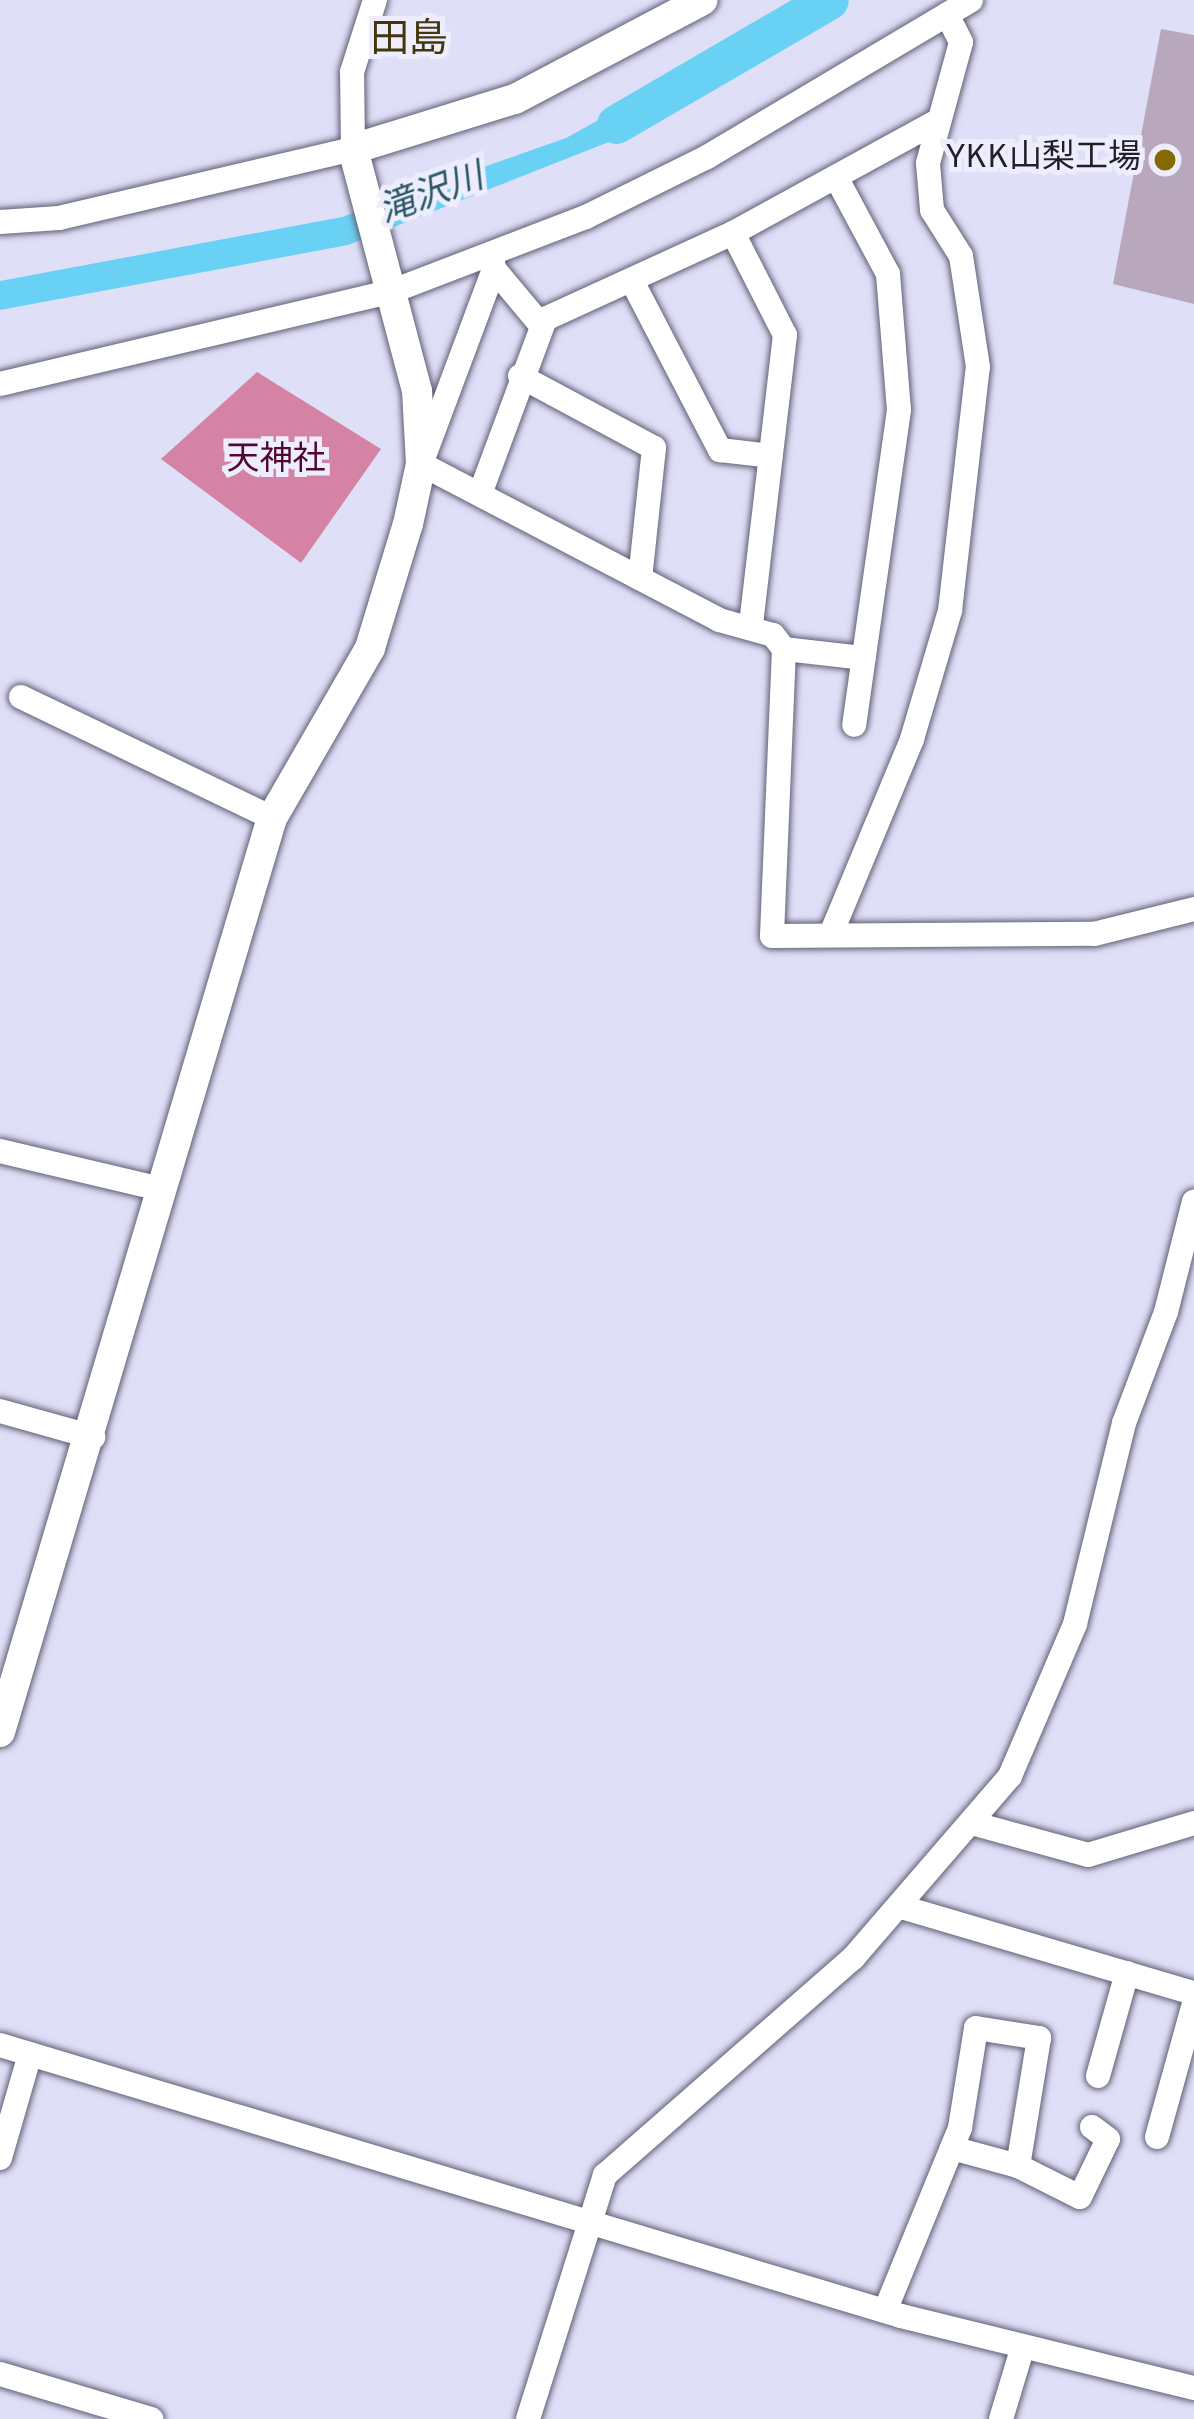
<!DOCTYPE html>
<meta charset="utf-8">
<style>
body{margin:0}
#map{position:relative;width:1194px;height:2419px;overflow:hidden;background:#e0dff8;font-family:Overpass,"Noto Sans JP",sans-serif}
div>[style]{position:absolute}
.forest>*{inset:0;background:#d483a4}
.water>*{inset:0;background:#69d1f3}
.river>*{height:39px;margin:-19.5px;padding:0 19.5px;transform-origin:19.5px;border-radius:19.5px;background:#69d1f3}
.building>*{inset:0;background:#b9a8bd}
.roads{filter:drop-shadow(0 0 3px #616076) drop-shadow(0 0 3px #616076)}
.minor>*{height:24px;margin:-12px;padding:0 12px;transform-origin:12px;border-radius:12px;background:#fff}
.tertiary>*{height:30px;margin:-15px;padding:0 15px;transform-origin:15px;border-radius:15px;background:#fff}
.dots>*{width:33px;height:33px;translate:-50% -50%;box-sizing:border-box;border:6px solid #eeedfd;border-radius:50%}
span{translate:-50% -50%;white-space:nowrap;text-align:center;line-height:1.15;-webkit-text-stroke:10px #eeedfd;paint-order:stroke}
.poi-label{font-size:33px;color:#201f28}
.right{translate:-100% -50%;text-align:right}
.park-label{font-size:33px;color:#510730}
.water-label{font-size:36px;color:#2b5867;font-style:italic}
.quarter-label{font-size:39px;color:#42360c}
</style>
<div id="map">
<div class="forest">
<div style="clip-path:polygon(257px 372px,381px 449px,301px 563px,161px 459px)"></div>
</div>
<div class="water">
<div style="clip-path:polygon(655px 89px,670px 110px,619px 138px,348px 245px,0 310px,0 281px,342px 217px,566px 138px)"></div>
</div>
<div class="river">
<div style="left:616px;top:124px;width:246px;rotate:-30.2deg"></div>
</div>
<div class="building">
<div style="clip-path:polygon(1161px 29px,1194px 35px,1194px 304px,1113px 284px)"></div>
</div>
<div class="roads">
<div class="minor">
<div style="left:836px;top:177px;width:110px;rotate:61.8deg"></div>
<div style="left:888px;top:274px;width:136px;rotate:85.4deg"></div>
<div style="left:899px;top:410px;width:318px;rotate:98.1deg"></div>
<div style="left:0;top:222px;width:59px;rotate:-3.9deg"></div>
<div style="left:59px;top:218px;width:302px;rotate:-13.2deg"></div>
<div style="left:353px;top:149px;width:77px;rotate:-90.7deg"></div>
<div style="left:352px;top:72px;width:76px;rotate:-72.3deg"></div>
<div style="left:733px;top:233px;width:114px;rotate:63deg"></div>
<div style="left:785px;top:335px;width:291px;rotate:96.7deg"></div>
<div style="left:492px;top:255px;width:14px;rotate:82deg"></div>
<div style="left:494px;top:269px;width:72px;rotate:50.1deg"></div>
<div style="left:494px;top:269px;width:208px;rotate:110.5deg"></div>
<div style="left:421px;top:464px;width:336px;rotate:27.6deg"></div>
<div style="left:719px;top:620px;width:56px;rotate:15.5deg"></div>
<div style="left:773px;top:635px;width:18px;rotate:52deg"></div>
<div style="left:784px;top:649px;width:287px;rotate:92.4deg"></div>
<div style="left:772px;top:936px;width:322px;rotate:-0.4deg"></div>
<div style="left:1094px;top:934px;width:103px;rotate:-14deg"></div>
<div style="left:632px;top:281px;width:191px;rotate:62.5deg"></div>
<div style="left:720px;top:450px;width:51px;rotate:6.7deg"></div>
<div style="left:520px;top:376px;width:152px;rotate:28.2deg"></div>
<div style="left:654px;top:448px;width:131px;rotate:96.1deg"></div>
<div style="left:0;top:384px;width:404px;rotate:-13.3deg"></div>
<div style="left:393px;top:291px;width:207px;rotate:-21deg"></div>
<div style="left:586px;top:217px;width:135px;rotate:-26.4deg"></div>
<div style="left:707px;top:157px;width:307px;rotate:-30.7deg"></div>
<div style="left:480px;top:494px;width:187px;rotate:-69.6deg"></div>
<div style="left:545px;top:319px;width:207px;rotate:-24.6deg"></div>
<div style="left:733px;top:233px;width:231px;rotate:-28.7deg"></div>
<div style="left:784px;top:649px;width:80px;rotate:6.5deg"></div>
<div style="left:21px;top:697px;width:279px;rotate:25.7deg"></div>
<div style="left:831px;top:934px;width:211px;rotate:-67.4deg"></div>
<div style="left:912px;top:739px;width:134px;rotate:-73.5deg"></div>
<div style="left:950px;top:611px;width:246px;rotate:-83.5deg"></div>
<div style="left:978px;top:367px;width:112px;rotate:-98.7deg"></div>
<div style="left:961px;top:256px;width:54px;rotate:-122.2deg"></div>
<div style="left:932px;top:210px;width:47px;rotate:-94.9deg"></div>
<div style="left:928px;top:163px;width:125px;rotate:-74.7deg"></div>
<div style="left:961px;top:42px;width:31px;rotate:-117deg"></div>
<div style="left:0;top:1151px;width:165px;rotate:13.3deg"></div>
<div style="left:0;top:1411px;width:97px;rotate:15.6deg"></div>
<div style="left:975px;top:1824px;width:117px;rotate:15.3deg"></div>
<div style="left:1088px;top:1855px;width:111px;rotate:-16.8deg"></div>
<div style="left:901px;top:1907px;width:305px;rotate:16.4deg"></div>
<div style="left:0;top:2045px;width:941px;rotate:16.74deg"></div>
<div style="left:901px;top:2316px;width:302px;rotate:13.8deg"></div>
<div style="left:1098px;top:2076px;width:107px;rotate:-74.3deg"></div>
<div style="left:1157px;top:2137px;width:138px;rotate:-74.5deg"></div>
<div style="left:952px;top:2148px;width:68px;rotate:15.3deg"></div>
<div style="left:1018px;top:2166px;width:69px;rotate:26.6deg"></div>
<div style="left:1080px;top:2197px;width:64px;rotate:-64.2deg"></div>
<div style="left:1108px;top:2139px;width:20px;rotate:-143deg"></div>
<div style="left:0;top:2158px;width:108px;rotate:-73.9deg"></div>
<div style="left:885px;top:2311px;width:198px;rotate:-67.7deg"></div>
<div style="left:960px;top:2128px;width:101px;rotate:-80.9deg"></div>
<div style="left:976px;top:2028px;width:64px;rotate:9deg"></div>
<div style="left:1039px;top:2038px;width:130px;rotate:99.3deg"></div>
<div style="left:0;top:2374px;width:158px;rotate:16.6deg"></div>
<div style="left:528px;top:2419px;width:256px;rotate:-72.5deg"></div>
<div style="left:605px;top:2175px;width:330px;rotate:-41.2deg"></div>
<div style="left:853px;top:1958px;width:240px;rotate:-49.2deg"></div>
<div style="left:1010px;top:1776px;width:165px;rotate:-66.8deg"></div>
<div style="left:1075px;top:1624px;width:207px;rotate:-76.3deg"></div>
<div style="left:1124px;top:1423px;width:119px;rotate:-69.3deg"></div>
<div style="left:1166px;top:1312px;width:114px;rotate:-75.8deg"></div>
<div style="left:1001px;top:2419px;width:76px;rotate:-73.2deg"></div>
</div>
<div class="tertiary">
<div style="left:0;top:1732px;width:954px;rotate:-73.43deg"></div>
<div style="left:272px;top:818px;width:196px;rotate:-60deg"></div>
<div style="left:370px;top:648px;width:130px;rotate:-73deg"></div>
<div style="left:408px;top:524px;width:61px;rotate:-77.8deg"></div>
<div style="left:421px;top:464px;width:73px;rotate:-93.1deg"></div>
<div style="left:417px;top:391px;width:250px;rotate:-104.8deg"></div>
<div style="left:353px;top:149px;width:170px;rotate:-17.2deg"></div>
<div style="left:515px;top:99px;width:212px;rotate:-27.8deg"></div>
</div>
</div>
<div class="dots">
<div style="left:1165px;top:160px;background:#836a03"></div>
</div>
<div class="poi-label">
<span class="right" style="left:1141px;top:160px">YKK山梨工場</span>
</div>
<div class="park-label">
<span style="left:276px;top:462px">天神社</span>
</div>
<div class="water-label">
<span style="left:432px;top:196px;rotate:-20deg">滝沢川</span>
</div>
<div class="quarter-label">
<span style="left:409px;top:42px">田島</span>
</div>
</div>
